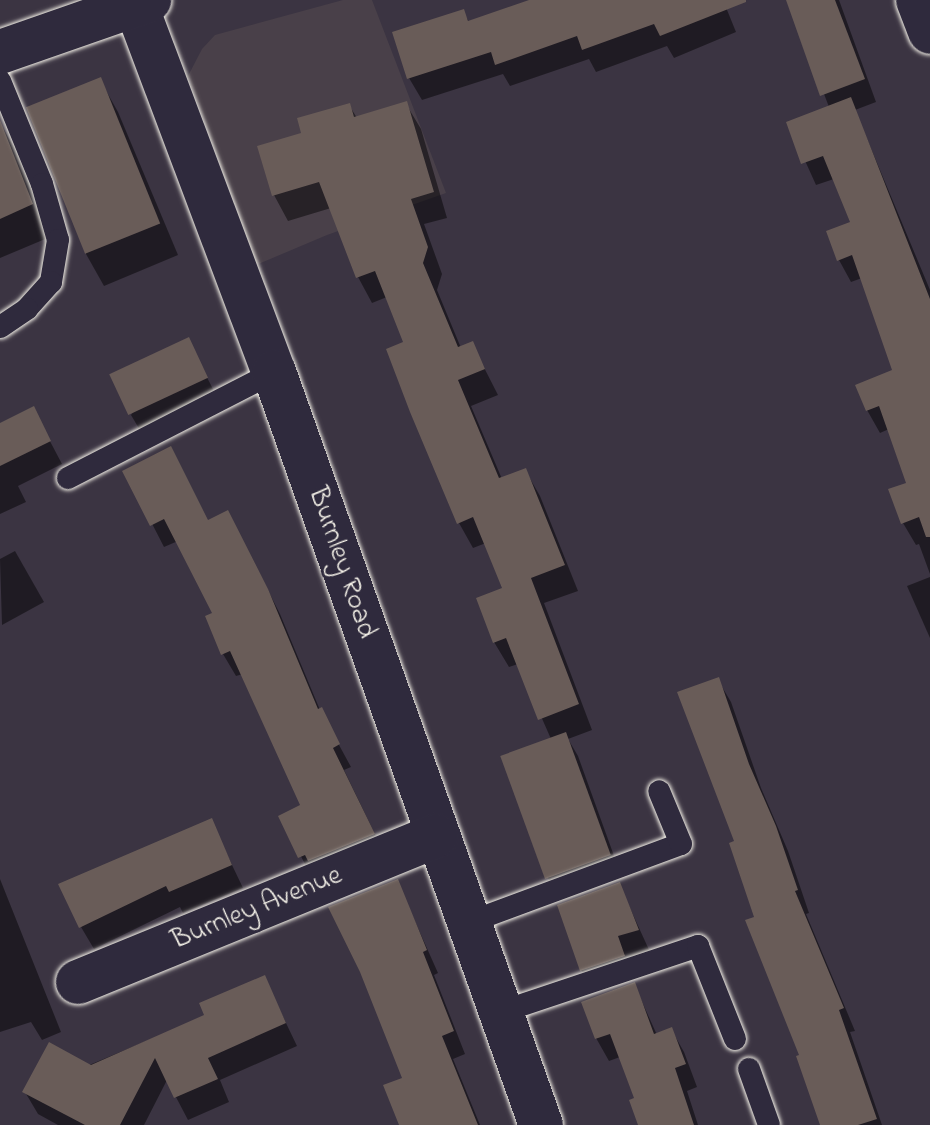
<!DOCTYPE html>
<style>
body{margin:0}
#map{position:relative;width:930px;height:1125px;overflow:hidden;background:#3b3442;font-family:"Indie Flower",sans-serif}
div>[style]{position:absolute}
.built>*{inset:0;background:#494049}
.shadow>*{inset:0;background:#0007}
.building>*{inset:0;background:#695c58;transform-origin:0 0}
.roads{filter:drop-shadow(0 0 2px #f4f1e8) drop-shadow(0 0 2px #f4f1e8)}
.lane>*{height:22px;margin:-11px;padding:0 11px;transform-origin:11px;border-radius:11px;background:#2f2a3d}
.street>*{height:44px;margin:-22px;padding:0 22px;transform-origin:22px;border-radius:22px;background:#2f2a3d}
.primary>*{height:44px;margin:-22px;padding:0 22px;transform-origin:22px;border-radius:22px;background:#2f2a3d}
span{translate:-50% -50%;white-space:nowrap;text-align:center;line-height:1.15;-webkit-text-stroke:6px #2f2a3d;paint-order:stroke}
.street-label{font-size:28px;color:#f4f1e8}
</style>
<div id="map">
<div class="built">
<div style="clip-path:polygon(343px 0,372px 0,446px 193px,327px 235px,256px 265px,188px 76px,202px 49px,215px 35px)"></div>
</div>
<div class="shadow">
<div style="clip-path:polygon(541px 0,723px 0,736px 32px,674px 58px,667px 46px,596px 72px,589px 59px,510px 86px,503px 74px,422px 100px,409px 78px,463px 11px,469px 22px)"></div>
<div style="clip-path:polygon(788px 0,839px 0,876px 102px,855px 110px,930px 290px,930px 574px,919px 544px,916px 545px,903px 523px,909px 484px,889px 429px,880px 433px,867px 410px,895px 371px,862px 278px,851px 282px,839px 260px,852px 224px,834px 179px,816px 185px,788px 123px,829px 107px)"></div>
<div style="clip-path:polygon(100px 80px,118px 112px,178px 255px,104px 286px,86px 254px)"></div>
<div style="clip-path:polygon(406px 104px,421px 129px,447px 218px,424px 224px,442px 274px,437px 290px,461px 348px,472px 344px,498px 395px,471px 406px,502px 479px,525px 470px,540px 496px,578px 591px,544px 603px,592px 730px,568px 739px,578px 756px,622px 878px,561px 900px,548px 878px,551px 739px,518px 664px,509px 667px,494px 642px,504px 590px,486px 543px,473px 548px,459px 523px,406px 343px,387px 297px,372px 303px,358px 277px,331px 208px,288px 221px,274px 195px,304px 134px,349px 105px,357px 118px)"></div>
<div style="clip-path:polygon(0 123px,18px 154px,50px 237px,0 258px)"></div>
<div style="clip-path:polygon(188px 340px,219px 401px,144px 437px,131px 415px)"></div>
<div style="clip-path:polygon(33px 409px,62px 464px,18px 486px,26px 502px,0 514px,0 425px)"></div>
<div style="clip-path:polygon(125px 471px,208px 522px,240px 535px,280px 614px,320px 710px,351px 767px,344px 770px,386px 857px,313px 879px,280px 817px,303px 806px,243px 674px,236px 676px,223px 654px,207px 617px,215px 614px,178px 541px,164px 547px)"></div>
<div style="clip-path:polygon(15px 551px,44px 602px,2px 625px,0 559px)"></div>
<div style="clip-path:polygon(930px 577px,930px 638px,907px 586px)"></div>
<div style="clip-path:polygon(718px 680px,731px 702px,761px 788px,788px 851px,809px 913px,806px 914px,855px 1031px,850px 1032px,882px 1125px,822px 1125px,736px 842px)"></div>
<div style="clip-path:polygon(211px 821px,243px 888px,183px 913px,180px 907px,94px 949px,81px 927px)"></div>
<div style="clip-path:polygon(0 879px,61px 1032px,42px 1040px,31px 1022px,0 1032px)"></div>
<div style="clip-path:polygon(397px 881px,438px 973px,434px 975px,465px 1054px,453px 1059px,480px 1125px,401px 1125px,405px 1079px)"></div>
<div style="clip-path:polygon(619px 884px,650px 952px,629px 959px,637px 978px,594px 992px,581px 970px)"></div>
<div style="clip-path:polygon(264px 977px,297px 1046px,220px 1080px,229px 1102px,188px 1120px,167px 1080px,144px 1125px,58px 1125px,38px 1114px,25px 1092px,206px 1016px)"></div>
<div style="clip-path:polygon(634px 984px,657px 1035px,671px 1029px,684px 1052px,697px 1087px,687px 1091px,698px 1125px,640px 1125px,637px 1099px,620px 1057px,609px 1061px,596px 1038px)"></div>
</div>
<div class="building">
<div style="clip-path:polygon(529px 0,746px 0,746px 2px,660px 36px,654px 24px,582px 50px,577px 36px,495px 65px,491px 52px,407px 79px,392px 32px,464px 9px,468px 21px)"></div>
<div style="clip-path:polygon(786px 0,835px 0,865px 79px,820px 96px)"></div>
<div style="left:101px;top:77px;width:158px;height:81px;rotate:68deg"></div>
<div style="clip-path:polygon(851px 97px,930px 299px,930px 537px,926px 537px,919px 517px,901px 524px,888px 489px,906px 483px,879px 406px,866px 411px,855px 385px,892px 370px,852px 255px,837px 261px,826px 231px,850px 222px,823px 156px,801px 164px,786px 122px)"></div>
<div style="clip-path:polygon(407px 101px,434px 192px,411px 199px,428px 247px,423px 263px,458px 347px,473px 341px,485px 369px,458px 380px,499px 478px,526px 468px,565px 565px,531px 578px,579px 704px,538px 720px,506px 638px,493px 643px,476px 598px,502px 588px,473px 517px,457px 524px,410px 412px,386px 349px,403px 342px,375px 271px,356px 278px,319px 182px,272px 196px,257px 146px,301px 133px,297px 118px,350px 103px,354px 117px)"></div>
<div style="clip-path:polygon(0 120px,33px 204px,0 219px)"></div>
<div style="left:189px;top:337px;width:45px;height:88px;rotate:65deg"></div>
<div style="clip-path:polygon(34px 406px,51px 441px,0 466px,0 423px)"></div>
<div style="clip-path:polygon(171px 446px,208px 520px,228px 510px,268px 589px,318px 709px,322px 707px,340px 744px,333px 748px,375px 834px,308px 861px,305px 855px,298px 858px,278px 816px,300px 805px,230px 651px,221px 655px,205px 616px,212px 613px,164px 519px,150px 526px,122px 471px)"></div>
<div style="clip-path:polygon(719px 677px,749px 764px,776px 826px,798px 890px,795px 891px,844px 1008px,839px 1010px,877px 1119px,858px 1125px,820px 1125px,796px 1056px,799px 1055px,745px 920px,754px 917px,729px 843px,734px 841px,677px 692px)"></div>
<div style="left:566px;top:732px;width:131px;height:70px;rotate:70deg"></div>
<div style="clip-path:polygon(212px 818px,232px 865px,169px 892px,166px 886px,79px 928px,58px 884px)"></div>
<div style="clip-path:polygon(398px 879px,427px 950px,423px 952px,454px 1031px,442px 1036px,478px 1125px,399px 1125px,383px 1085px,402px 1078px,360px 972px,328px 907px)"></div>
<div style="clip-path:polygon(620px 882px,639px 930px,618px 936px,625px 956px,580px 971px,557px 905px)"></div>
<div style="clip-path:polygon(265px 975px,286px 1023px,208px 1058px,218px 1079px,174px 1098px,155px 1058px,120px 1125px,85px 1125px,22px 1092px,49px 1042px,91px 1065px,204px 1015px,199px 1003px)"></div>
<div style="clip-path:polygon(635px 982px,654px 1034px,672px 1027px,686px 1064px,675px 1068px,694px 1125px,638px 1125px,629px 1100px,634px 1098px,610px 1034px,595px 1039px,581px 1002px)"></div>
</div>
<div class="roads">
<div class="lane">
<div style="left:0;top:81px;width:111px;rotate:67.8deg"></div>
<div style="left:42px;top:184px;width:58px;rotate:74.1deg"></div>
<div style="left:58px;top:240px;width:43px;rotate:99.5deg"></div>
<div style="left:51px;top:282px;width:36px;rotate:132deg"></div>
<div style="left:27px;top:309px;width:32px;rotate:146deg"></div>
<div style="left:68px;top:478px;width:232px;rotate:-27.2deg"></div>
<div style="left:470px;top:922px;width:225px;rotate:-20.3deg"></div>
<div style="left:681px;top:844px;width:57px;rotate:-112.5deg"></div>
<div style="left:501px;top:1012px;width:208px;rotate:-18.5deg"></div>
<div style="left:698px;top:946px;width:100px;rotate:68.3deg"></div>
<div style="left:749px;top:1069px;width:59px;rotate:70.3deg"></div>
</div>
<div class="street">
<div style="left:918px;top:0;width:34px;rotate:69deg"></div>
<div style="left:135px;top:3px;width:394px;rotate:69.4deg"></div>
<div style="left:274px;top:372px;width:799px;rotate:70.48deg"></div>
<div style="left:78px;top:982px;width:387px;rotate:-22.2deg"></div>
</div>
<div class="primary">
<div style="left:0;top:52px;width:158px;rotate:-19.2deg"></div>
</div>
</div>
<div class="street-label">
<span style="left:341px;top:563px;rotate:71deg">Burnley Road</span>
<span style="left:257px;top:909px;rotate:-22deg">Burnley Avenue</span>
</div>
</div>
